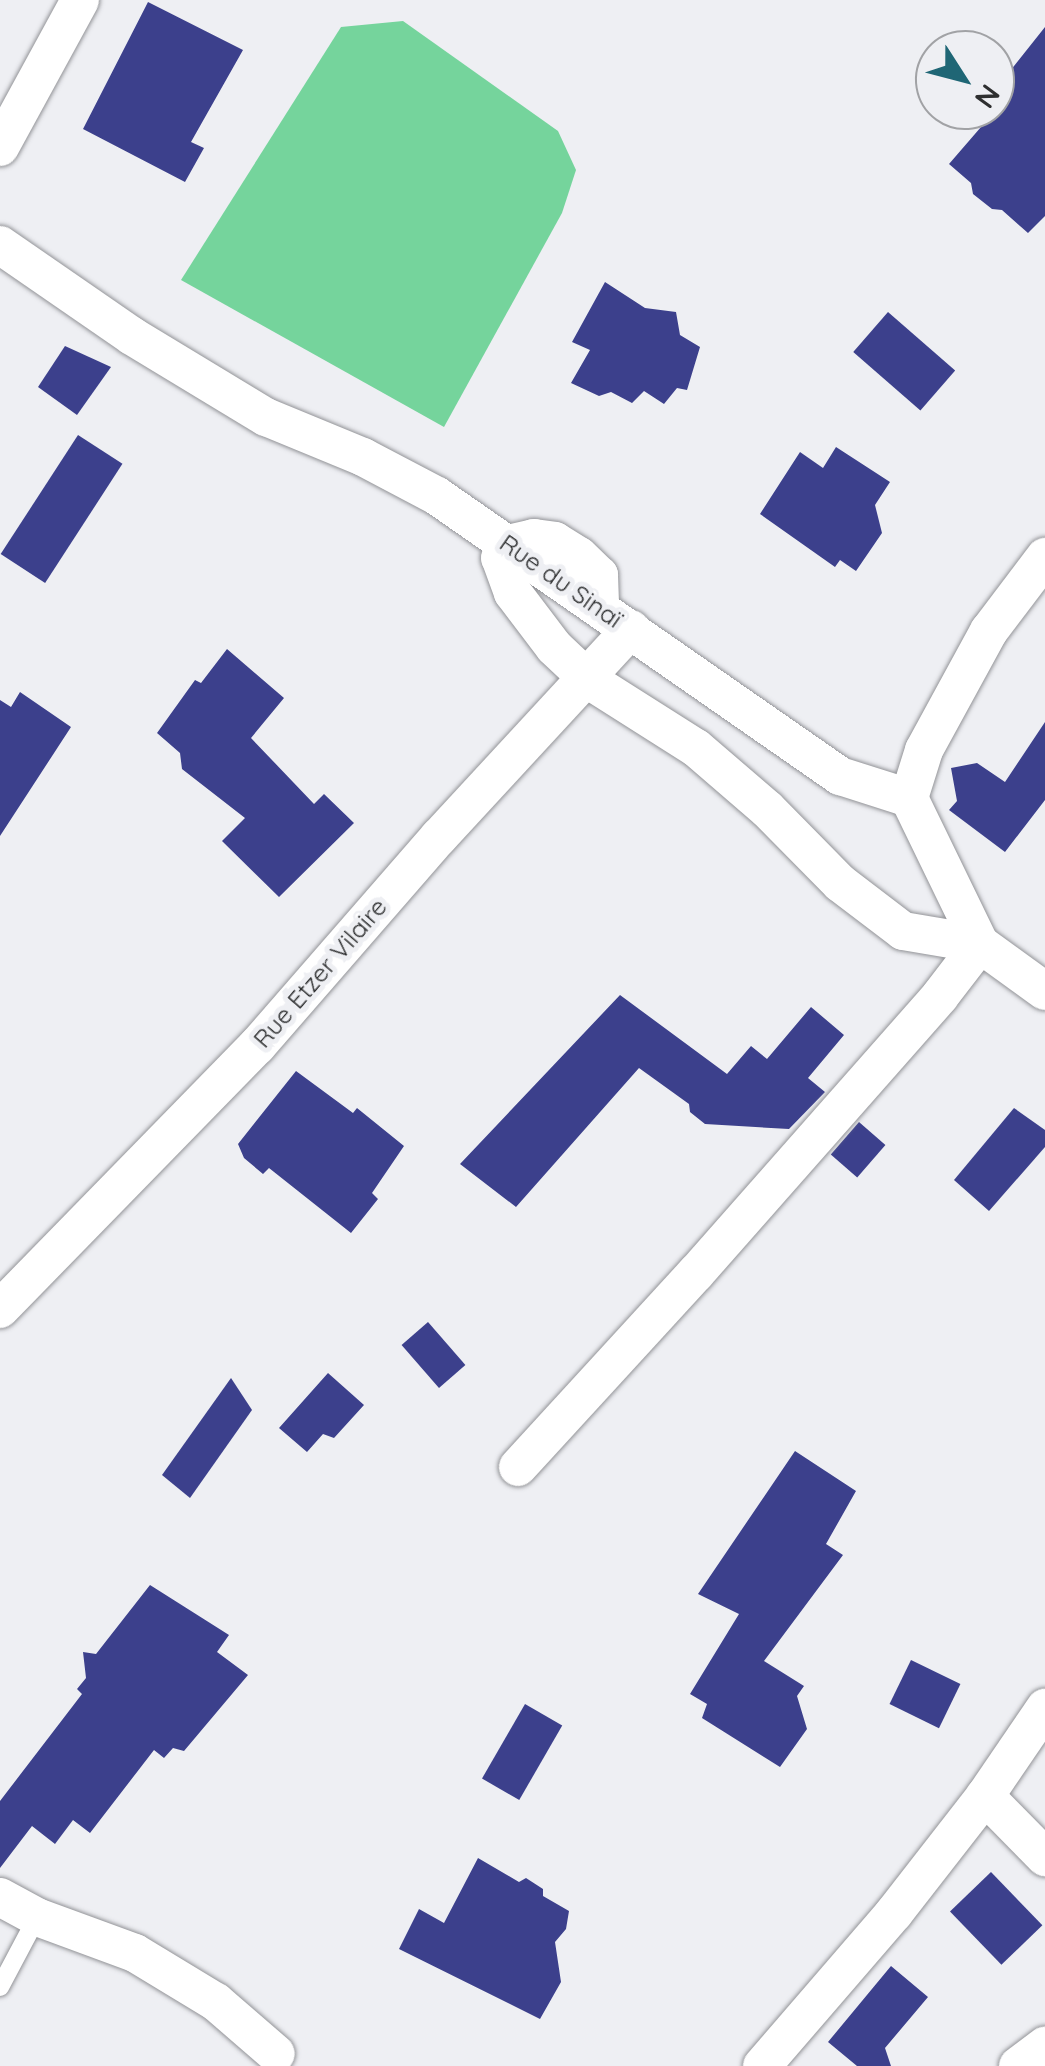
<!DOCTYPE html>
<meta charset="utf-8">
<style>
body{margin:0}
#map{position:relative;width:1045px;height:2066px;overflow:hidden;background:#eeeff3;font-family:Quicksand,sans-serif}
div>[style]{position:absolute}
.green>*{inset:0;background:#75d49c}
.building>*{inset:0;background:#3c408c;transform-origin:0 0}
.roads{filter:drop-shadow(0 0 2px #929397) drop-shadow(0 0 2px #929397)}
.service>*{height:18px;margin:-9px;padding:0 9px;transform-origin:9px;border-radius:9px;background:#fff}
.minor>*{height:38px;margin:-19px;padding:0 19px;transform-origin:19px;border-radius:19px;background:#fff}
span{translate:-50% -50%;white-space:nowrap;text-align:center;line-height:1.15;-webkit-text-stroke:10px #eeeff3;paint-order:stroke}
.street-label{font-size:25px;color:#2e2f30}
.north{position:absolute;left:915px;top:30px;width:100px;height:100px;box-sizing:border-box;background:#eeeff3;border:2px solid #a1a2a5;border-radius:50%;rotate:126deg;font-size:28px;font-weight:700;line-height:40px;text-align:center;color:#2e2f30}
.north::after{content:'';display:block;margin:auto;width:35px;height:45px;background:#1f6675;clip-path:polygon(50% 0,100% 100%,50% 72%,0 100%)}
</style>
<div id="map">
<div class="green">
<div style="clip-path:polygon(403px 21px,558px 131px,576px 170px,562px 213px,444px 427px,181px 280px,341px 27px)"></div>
</div>
<div class="building">
<div style="clip-path:polygon(148px 2px,243px 50px,191px 142px,204px 148px,185px 182px,83px 129px)"></div>
<div style="clip-path:polygon(1045px 27px,1045px 216px,1028px 233px,1002px 210px,992px 209px,973px 194px,971px 183px,949px 164px,1013px 90px,1002px 81px)"></div>
<div style="clip-path:polygon(605px 282px,645px 308px,676px 312px,680px 335px,700px 347px,687px 390px,677px 388px,664px 404px,644px 391px,632px 403px,611px 392px,599px 396px,571px 383px,590px 350px,572px 342px)"></div>
<div style="left:888px;top:312px;width:89px;height:53px;rotate:41deg"></div>
<div style="clip-path:polygon(65px 346px,111px 367px,77px 415px,38px 387px)"></div>
<div style="left:78px;top:435px;width:53px;height:142px;rotate:33deg"></div>
<div style="clip-path:polygon(836px 447px,890px 482px,875px 505px,882px 533px,856px 571px,840px 560px,835px 567px,760px 514px,800px 452px,823px 468px)"></div>
<div style="clip-path:polygon(227px 649px,284px 698px,251px 738px,314px 804px,324px 794px,354px 823px,279px 897px,222px 841px,245px 818px,182px 769px,180px 753px,157px 733px,195px 680px,201px 683px)"></div>
<div style="clip-path:polygon(20px 692px,71px 727px,0 836px,0 700px,11px 707px)"></div>
<div style="clip-path:polygon(1045px 722px,1045px 800px,1005px 852px,949px 810px,957px 801px,951px 768px,977px 763px,1005px 782px)"></div>
<div style="clip-path:polygon(620px 995px,727px 1074px,751px 1046px,767px 1059px,811px 1007px,844px 1035px,808px 1078px,825px 1092px,789px 1129px,705px 1124px,690px 1112px,689px 1104px,639px 1068px,516px 1207px,460px 1164px)"></div>
<div style="clip-path:polygon(296px 1071px,353px 1113px,357px 1108px,404px 1146px,372px 1193px,378px 1199px,351px 1233px,269px 1168px,263px 1174px,244px 1158px,238px 1144px)"></div>
<div style="clip-path:polygon(1014px 1108px,1045px 1130px,1045px 1147px,989px 1211px,954px 1180px)"></div>
<div style="left:859px;top:1122px;width:35px;height:43px;rotate:41deg"></div>
<div style="left:428px;top:1322px;width:57px;height:35px;rotate:49deg"></div>
<div style="clip-path:polygon(328px 1373px,364px 1405px,334px 1438px,323px 1434px,307px 1452px,279px 1428px)"></div>
<div style="clip-path:polygon(231px 1378px,252px 1410px,190px 1498px,162px 1475px)"></div>
<div style="clip-path:polygon(795px 1451px,856px 1491px,826px 1544px,843px 1555px,764px 1661px,804px 1686px,797px 1696px,807px 1729px,780px 1767px,702px 1718px,707px 1704px,690px 1694px,739px 1614px,698px 1594px)"></div>
<div style="clip-path:polygon(150px 1585px,229px 1635px,217px 1652px,248px 1675px,184px 1751px,173px 1748px,164px 1758px,154px 1750px,90px 1833px,73px 1820px,55px 1844px,32px 1826px,0 1868px,0 1801px,82px 1694px,77px 1689px,86px 1678px,83px 1652px,96px 1654px)"></div>
<div style="left:911px;top:1660px;width:55px;height:49px;rotate:26deg"></div>
<div style="left:525px;top:1704px;width:43px;height:86px;rotate:30deg"></div>
<div style="clip-path:polygon(478px 1858px,519px 1882px,526px 1878px,543px 1889px,543px 1896px,569px 1911px,566px 1929px,555px 1942px,561px 1982px,540px 2019px,399px 1949px,419px 1909px,444px 1923px)"></div>
<div style="left:991px;top:1872px;width:74px;height:57px;rotate:46deg"></div>
<div style="clip-path:polygon(891px 1966px,928px 1997px,885px 2048px,891px 2066px,857px 2066px,828px 2042px)"></div>
</div>
<div class="roads">
<div class="service">
<div style="left:0;top:1987px;width:79px;rotate:-62.1deg"></div>
</div>
<div class="minor">
<div style="left:0;top:147px;width:167px;rotate:-61.4deg"></div>
<div style="left:0;top:245px;width:160px;rotate:34.6deg"></div>
<div style="left:132px;top:336px;width:157px;rotate:31.2deg"></div>
<div style="left:266px;top:417px;width:105px;rotate:22.4deg"></div>
<div style="left:363px;top:457px;width:84px;rotate:27.8deg"></div>
<div style="left:437px;top:496px;width:491px;rotate:34.8deg"></div>
<div style="left:840px;top:776px;width:72px;rotate:17.7deg"></div>
<div style="left:909px;top:798px;width:162px;rotate:64.1deg"></div>
<div style="left:980px;top:944px;width:80px;rotate:35.9deg"></div>
<div style="left:909px;top:798px;width:50px;rotate:-72.6deg"></div>
<div style="left:924px;top:750px;width:136px;rotate:-61.4deg"></div>
<div style="left:989px;top:631px;width:93px;rotate:-52.9deg"></div>
<div style="left:0;top:1309px;width:368px;rotate:-45.7deg"></div>
<div style="left:257px;top:1046px;width:277px;rotate:-49deg"></div>
<div style="left:439px;top:837px;width:283px;rotate:-47.3deg"></div>
<div style="left:518px;top:1467px;width:263px;rotate:-47.5deg"></div>
<div style="left:696px;top:1273px;width:369px;rotate:-48.6deg"></div>
<div style="left:940px;top:996px;width:66px;rotate:-52.4deg"></div>
<div style="left:980px;top:944px;width:78px;rotate:-170.4deg"></div>
<div style="left:903px;top:931px;width:79px;rotate:-142.7deg"></div>
<div style="left:840px;top:883px;width:104px;rotate:-134.6deg"></div>
<div style="left:767px;top:809px;width:94px;rotate:-139.3deg"></div>
<div style="left:696px;top:748px;width:127px;rotate:-147.6deg"></div>
<div style="left:589px;top:680px;width:48px;rotate:-136.7deg"></div>
<div style="left:554px;top:647px;width:68px;rotate:-127.2deg"></div>
<div style="left:513px;top:593px;width:37px;rotate:-110deg"></div>
<div style="left:500px;top:558px;width:16px;rotate:-60deg"></div>
<div style="left:508px;top:544px;width:27px;rotate:-13deg"></div>
<div style="left:534px;top:538px;width:21px;rotate:8deg"></div>
<div style="left:555px;top:541px;width:28px;rotate:32deg"></div>
<div style="left:579px;top:556px;width:28px;rotate:44deg"></div>
<div style="left:599px;top:575px;width:32px;rotate:88deg"></div>
<div style="left:985px;top:1796px;width:86px;rotate:45.5deg"></div>
<div style="left:0;top:1897px;width:42px;rotate:28.4deg"></div>
<div style="left:37px;top:1917px;width:104px;rotate:20.2deg"></div>
<div style="left:135px;top:1953px;width:95px;rotate:31.2deg"></div>
<div style="left:216px;top:2002px;width:79px;rotate:40.9deg"></div>
<div style="left:762px;top:2066px;width:202px;rotate:-49.2deg"></div>
<div style="left:894px;top:1913px;width:148px;rotate:-52.1deg"></div>
<div style="left:985px;top:1796px;width:107px;rotate:-55.7deg"></div>
<div style="left:1018px;top:2066px;width:34px;rotate:-37deg"></div>
</div>
</div>
<div class="street-label">
<span style="left:561px;top:581px;rotate:35deg">Rue du Sinaï</span>
<span style="left:320px;top:973px;rotate:-49deg">Rue Etzer Vilaire</span>
</div>
<div class="north">N</div>
</div>
